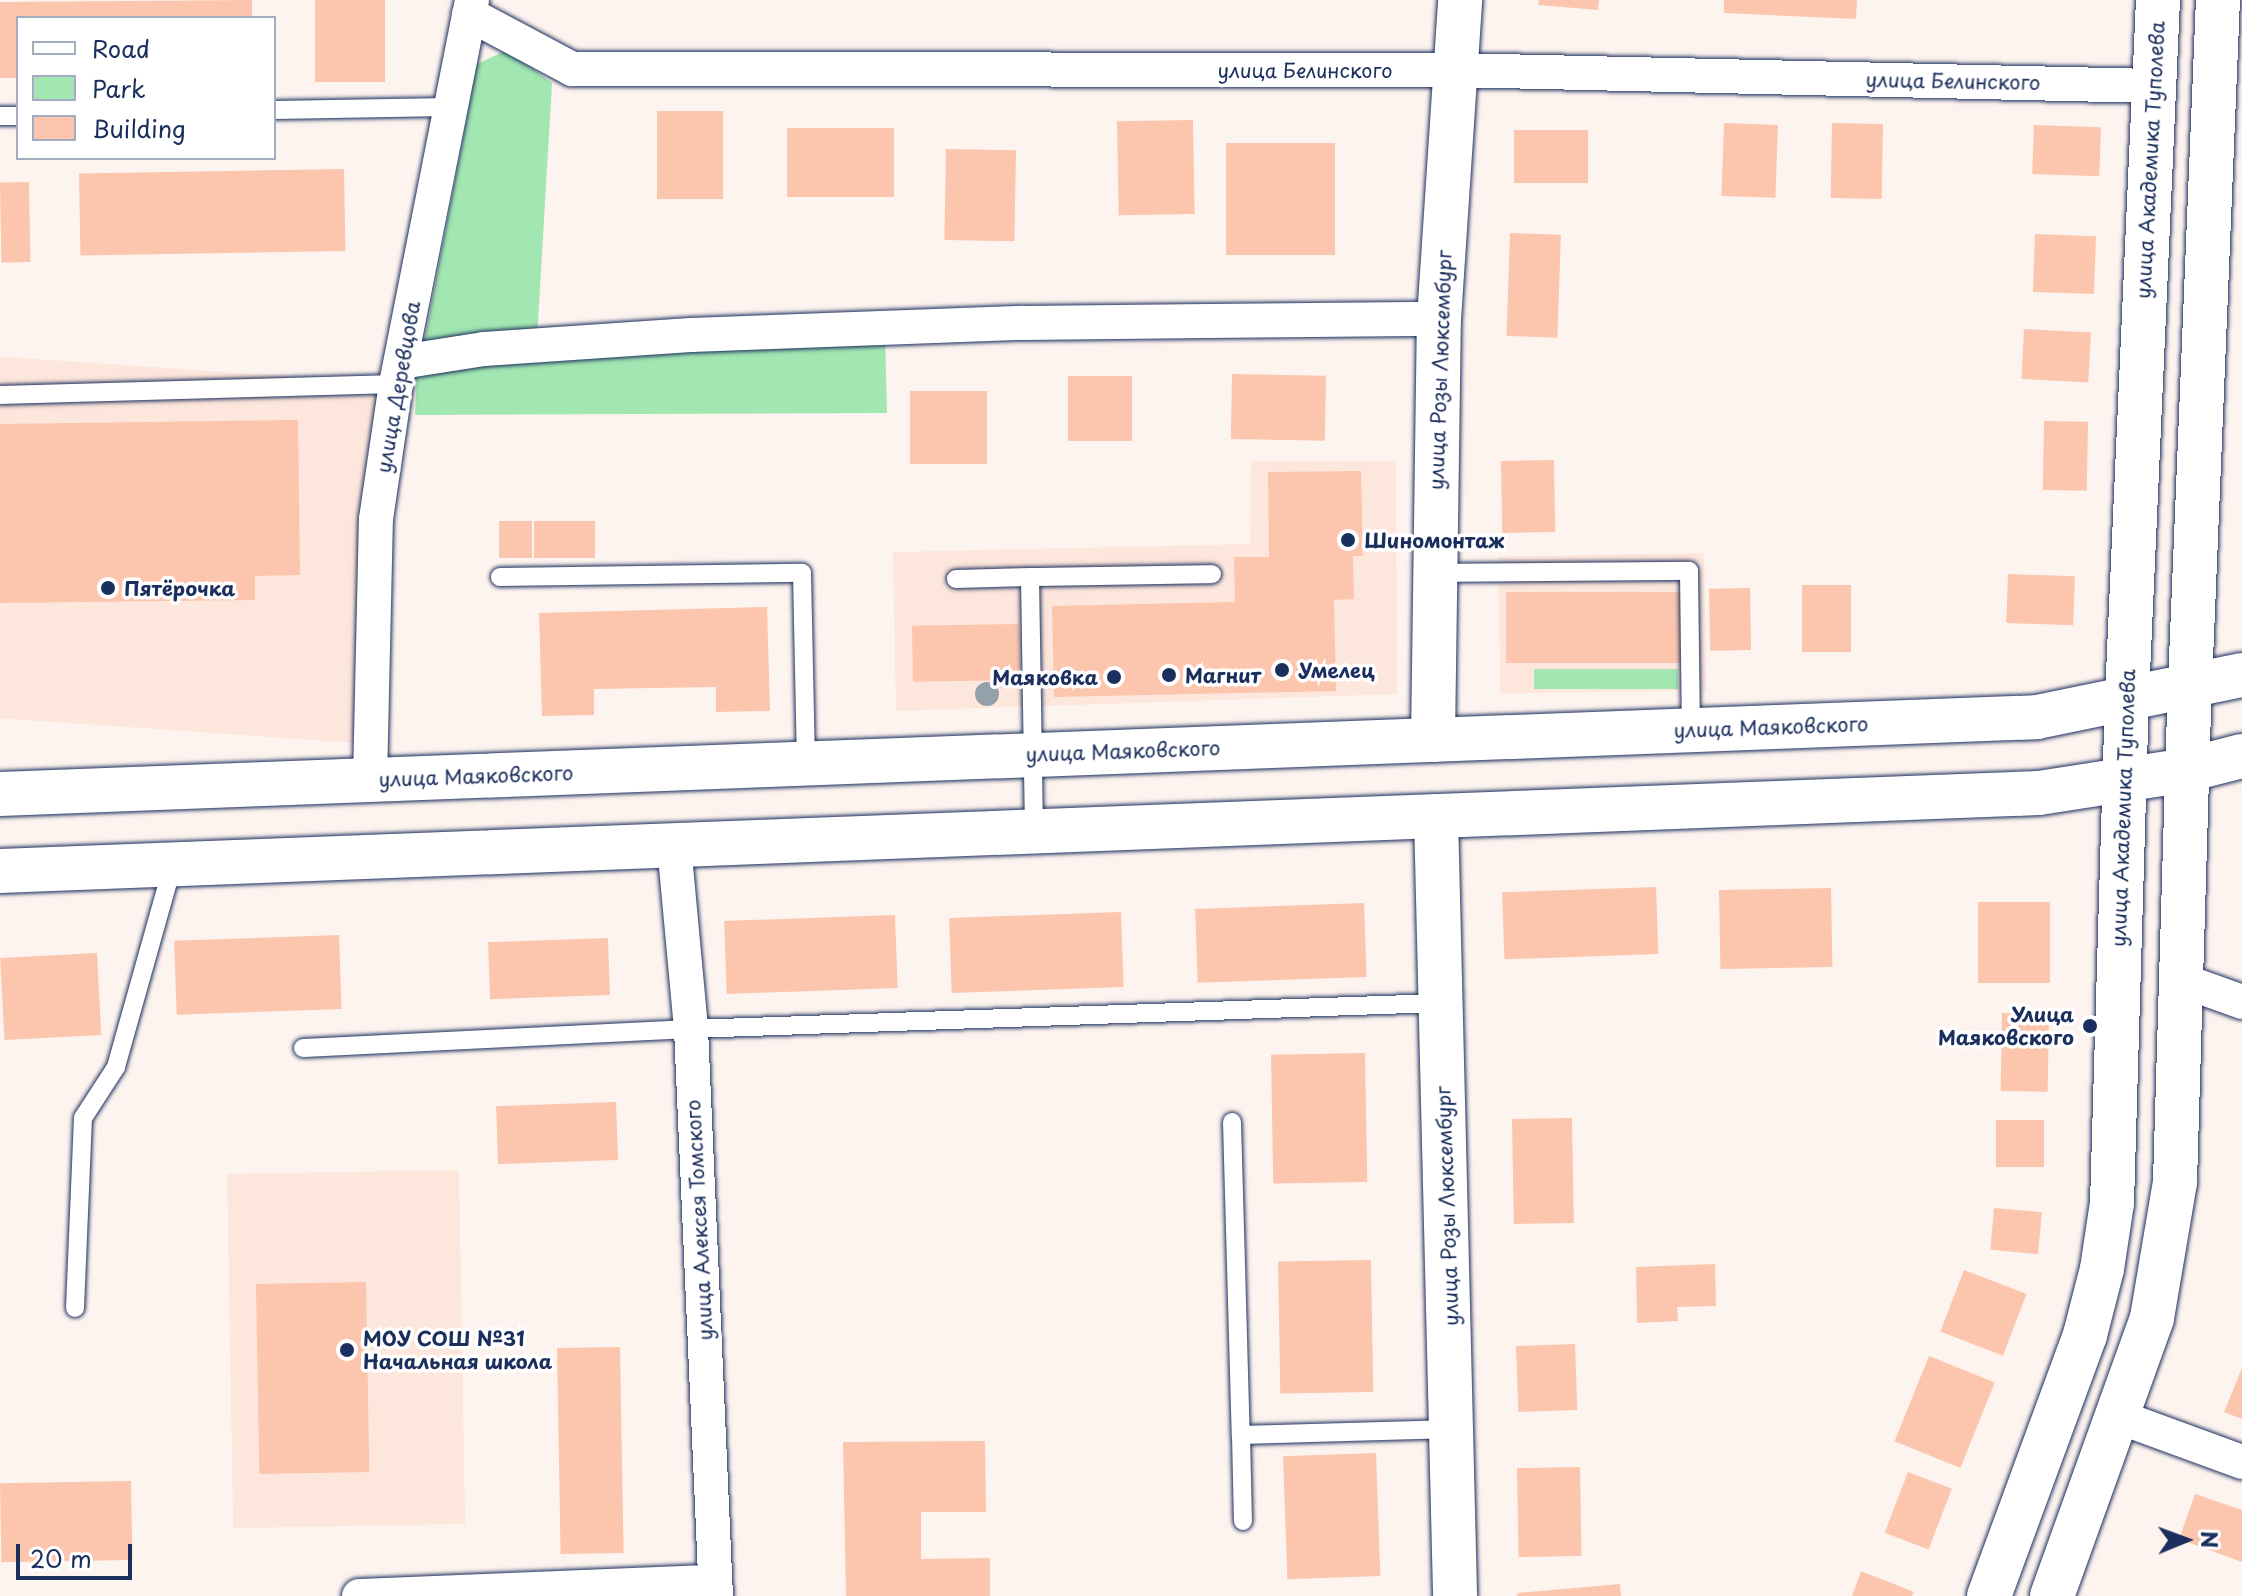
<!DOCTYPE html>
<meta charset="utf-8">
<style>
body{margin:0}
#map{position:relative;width:2242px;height:1596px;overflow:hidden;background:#fef4ef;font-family:"Playpen Sans",sans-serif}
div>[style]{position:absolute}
.built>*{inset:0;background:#fde6db;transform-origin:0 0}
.green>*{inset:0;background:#a2e6b1;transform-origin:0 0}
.building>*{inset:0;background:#fbc6ad;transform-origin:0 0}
.roads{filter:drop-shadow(0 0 2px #1b2f5e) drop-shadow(0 0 2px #1b2f5e)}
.lane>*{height:18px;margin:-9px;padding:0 9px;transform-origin:9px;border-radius:9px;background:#fff}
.street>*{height:34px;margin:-17px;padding:0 17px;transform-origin:17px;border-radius:17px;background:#fff}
.secondary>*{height:44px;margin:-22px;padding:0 22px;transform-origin:22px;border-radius:22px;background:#fff}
.primary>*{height:44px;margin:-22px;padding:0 22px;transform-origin:22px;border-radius:22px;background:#fff}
.trees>*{width:24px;height:24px;margin:-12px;border-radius:50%;background:#94a1ab}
.dots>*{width:22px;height:22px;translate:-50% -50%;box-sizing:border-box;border:4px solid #fff;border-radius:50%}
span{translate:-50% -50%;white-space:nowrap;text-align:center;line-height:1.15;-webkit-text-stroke:7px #fff;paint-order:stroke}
.street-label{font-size:20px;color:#1b2f5e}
.poi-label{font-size:20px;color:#1b2f5e;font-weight:700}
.left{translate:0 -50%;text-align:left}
.right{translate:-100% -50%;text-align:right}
.legend{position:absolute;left:16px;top:16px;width:260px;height:144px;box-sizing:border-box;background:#fff;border:2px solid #a4acbf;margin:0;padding:10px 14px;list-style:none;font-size:24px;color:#1b2f5e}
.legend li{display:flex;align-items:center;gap:16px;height:40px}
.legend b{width:40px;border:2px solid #a4acbf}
.north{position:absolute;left:2146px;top:1500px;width:80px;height:80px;-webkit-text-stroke:6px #fff;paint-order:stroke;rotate:89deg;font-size:22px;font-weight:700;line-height:32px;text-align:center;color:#1b2f5e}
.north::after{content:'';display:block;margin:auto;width:28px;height:36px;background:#1b2f5e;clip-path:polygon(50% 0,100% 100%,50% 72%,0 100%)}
.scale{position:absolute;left:16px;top:1544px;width:116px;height:36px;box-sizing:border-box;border:4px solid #1b2f5e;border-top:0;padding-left:10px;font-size:24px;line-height:28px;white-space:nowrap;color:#1b2f5e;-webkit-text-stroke:6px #fff;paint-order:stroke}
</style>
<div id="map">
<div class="built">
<div style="left:396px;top:384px;width:361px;height:396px;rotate:94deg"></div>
<div style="clip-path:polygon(1251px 461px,1396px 461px,1397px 694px,896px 711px,893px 552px,1250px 544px)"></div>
<div style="left:1704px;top:553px;width:137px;height:206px;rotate:89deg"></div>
<div style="left:459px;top:1170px;width:354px;height:232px;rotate:89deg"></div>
</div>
<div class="green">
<div style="clip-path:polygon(507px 50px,552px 83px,537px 339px,423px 349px,477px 64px)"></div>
<div style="clip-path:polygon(885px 335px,887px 413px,415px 415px,417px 372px,486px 356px)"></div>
<div style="left:1678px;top:669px;width:20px;height:144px;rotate:90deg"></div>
</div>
<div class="building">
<div style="clip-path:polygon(252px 0,252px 18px,18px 18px,18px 78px,0 78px,0 2px)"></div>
<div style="left:315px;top:0;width:70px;height:82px"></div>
<div style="clip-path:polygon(1539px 0,1599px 0,1598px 10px,1538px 5px)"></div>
<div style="clip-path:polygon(1724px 0,1857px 0,1856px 19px,1724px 13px)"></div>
<div style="left:657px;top:111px;width:66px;height:88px"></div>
<div style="left:1193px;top:120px;width:94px;height:76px;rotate:89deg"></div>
<div style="left:1724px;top:123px;width:54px;height:73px;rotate:2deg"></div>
<div style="left:1832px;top:123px;width:51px;height:75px;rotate:1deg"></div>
<div style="left:2034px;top:125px;width:67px;height:49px;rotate:2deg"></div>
<div style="left:787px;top:128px;width:107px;height:69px"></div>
<div style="left:1514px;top:130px;width:74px;height:53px"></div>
<div style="left:1335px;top:143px;width:112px;height:109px;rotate:90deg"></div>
<div style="left:946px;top:149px;width:70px;height:91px;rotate:1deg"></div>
<div style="left:344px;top:169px;width:82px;height:265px;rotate:89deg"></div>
<div style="left:29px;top:182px;width:80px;height:29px;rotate:89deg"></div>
<div style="left:1510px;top:233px;width:51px;height:103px;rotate:2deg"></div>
<div style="left:2035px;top:234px;width:61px;height:58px;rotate:2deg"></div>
<div style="left:2024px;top:329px;width:67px;height:50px;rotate:3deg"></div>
<div style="left:1232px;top:374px;width:94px;height:65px;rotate:1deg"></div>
<div style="left:1068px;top:376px;width:64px;height:65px"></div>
<div style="left:910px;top:391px;width:77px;height:73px"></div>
<div style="clip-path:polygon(298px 420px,300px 575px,255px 576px,255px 600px,0 603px,0 424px)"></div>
<div style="left:2044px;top:421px;width:44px;height:69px;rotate:1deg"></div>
<div style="left:1554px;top:460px;width:72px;height:53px;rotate:89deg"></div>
<div style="clip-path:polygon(1361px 471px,1363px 556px,1353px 556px,1354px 599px,1334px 600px,1336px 691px,1054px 697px,1052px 606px,1235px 602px,1234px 557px,1269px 557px,1268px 472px)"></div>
<div style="left:532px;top:521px;width:37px;height:33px;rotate:90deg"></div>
<div style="left:534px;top:521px;width:61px;height:37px"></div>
<div style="left:2008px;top:574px;width:67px;height:49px;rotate:2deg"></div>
<div style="left:1802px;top:585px;width:49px;height:67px"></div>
<div style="left:1750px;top:588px;width:62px;height:41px;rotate:89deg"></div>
<div style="left:1506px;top:592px;width:174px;height:71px"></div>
<div style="clip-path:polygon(767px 607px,770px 711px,716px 712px,716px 687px,594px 689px,594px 715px,542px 716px,539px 613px)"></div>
<div style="left:1019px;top:624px;width:56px;height:107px;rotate:89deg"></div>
<div style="left:1656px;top:887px;width:67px;height:154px;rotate:88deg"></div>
<div style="left:1831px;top:888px;width:79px;height:112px;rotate:89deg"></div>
<div style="left:1978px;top:902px;width:72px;height:81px"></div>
<div style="left:1364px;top:903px;width:74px;height:169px;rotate:88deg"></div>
<div style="left:1121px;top:912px;width:75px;height:172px;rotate:88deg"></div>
<div style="left:895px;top:915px;width:73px;height:171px;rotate:88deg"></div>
<div style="left:339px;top:935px;width:74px;height:165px;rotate:88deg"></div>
<div style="left:608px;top:938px;width:57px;height:120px;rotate:88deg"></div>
<div style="left:97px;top:953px;width:82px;height:97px;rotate:87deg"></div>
<div style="left:2002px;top:1013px;width:47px;height:78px;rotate:1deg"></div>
<div style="left:1365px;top:1053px;width:129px;height:94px;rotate:89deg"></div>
<div style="left:616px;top:1102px;width:58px;height:120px;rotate:88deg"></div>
<div style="left:1572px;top:1118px;width:105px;height:60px;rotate:89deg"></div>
<div style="left:2044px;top:1120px;width:47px;height:48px;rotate:90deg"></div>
<div style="left:1994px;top:1208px;width:48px;height:42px;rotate:5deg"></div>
<div style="left:1371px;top:1260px;width:132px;height:93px;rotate:89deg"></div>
<div style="clip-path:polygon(1715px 1264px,1716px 1306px,1677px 1307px,1678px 1321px,1637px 1323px,1636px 1267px)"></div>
<div style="left:1964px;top:1270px;width:67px;height:66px;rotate:21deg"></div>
<div style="left:366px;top:1282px;width:190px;height:110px;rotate:89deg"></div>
<div style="left:1575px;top:1344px;width:66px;height:59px;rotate:88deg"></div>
<div style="left:620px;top:1347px;width:206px;height:63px;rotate:89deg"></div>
<div style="left:1929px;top:1356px;width:71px;height:92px;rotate:22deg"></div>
<div style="clip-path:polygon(2242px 1368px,2242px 1419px,2224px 1412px)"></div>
<div style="clip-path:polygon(985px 1441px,986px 1512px,921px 1512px,921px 1559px,990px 1558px,990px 1596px,846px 1596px,843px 1442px)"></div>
<div style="left:1376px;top:1453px;width:123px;height:93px;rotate:88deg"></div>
<div style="left:1580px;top:1467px;width:89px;height:63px;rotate:89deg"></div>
<div style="left:1908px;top:1472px;width:47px;height:65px;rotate:21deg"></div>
<div style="left:131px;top:1481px;width:79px;height:131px;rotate:89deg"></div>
<div style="clip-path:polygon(2195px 1494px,2242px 1510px,2242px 1562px,2179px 1539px)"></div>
<div style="clip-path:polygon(1861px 1571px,1914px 1592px,1912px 1596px,1852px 1596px)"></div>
<div style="left:1620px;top:1584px;width:12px;height:103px;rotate:85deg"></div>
</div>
<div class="roads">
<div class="lane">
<div style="left:274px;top:110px;width:175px;rotate:-1deg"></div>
<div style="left:0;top:116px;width:18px"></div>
<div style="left:0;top:395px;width:396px;rotate:-1.6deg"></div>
<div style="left:1435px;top:573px;width:254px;rotate:-0.5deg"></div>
<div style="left:1689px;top:571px;width:159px;rotate:89.3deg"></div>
<div style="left:500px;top:577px;width:302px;rotate:-0.8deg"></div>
<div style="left:802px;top:573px;width:190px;rotate:88.8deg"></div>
<div style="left:956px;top:579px;width:74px;rotate:-1.5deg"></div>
<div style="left:1034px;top:831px;width:254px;rotate:-90.9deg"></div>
<div style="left:1030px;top:577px;width:182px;rotate:-0.9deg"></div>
<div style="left:303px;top:1048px;width:388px;rotate:-2.8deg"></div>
<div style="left:691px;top:1029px;width:750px;rotate:-1.99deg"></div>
<div style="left:1232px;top:1122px;width:313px;rotate:88.4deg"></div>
<div style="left:1241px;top:1435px;width:212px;rotate:-1.6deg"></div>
<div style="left:75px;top:1308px;width:190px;rotate:-87.6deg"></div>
<div style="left:83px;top:1118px;width:61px;rotate:-57.1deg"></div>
<div style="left:116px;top:1067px;width:211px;rotate:-74.3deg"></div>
<div style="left:1241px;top:1435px;width:86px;rotate:88.7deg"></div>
</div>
<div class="street">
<div style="left:469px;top:14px;width:117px;rotate:28.1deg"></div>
<div style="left:572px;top:69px;width:882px;rotate:0.06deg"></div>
<div style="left:1454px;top:70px;width:700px;rotate:1.31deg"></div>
<div style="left:401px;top:362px;width:84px;rotate:-8.9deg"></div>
<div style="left:484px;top:349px;width:207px;rotate:-3.9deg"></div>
<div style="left:691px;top:335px;width:332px;rotate:-2.1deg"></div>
<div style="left:1023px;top:323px;width:416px;rotate:-0.6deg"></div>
<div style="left:370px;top:780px;width:261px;rotate:-88.7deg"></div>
<div style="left:376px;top:519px;width:136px;rotate:-81.6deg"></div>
<div style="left:396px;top:384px;width:391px;rotate:-78.8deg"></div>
<div style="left:674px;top:845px;width:185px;rotate:84.7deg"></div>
<div style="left:691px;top:1029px;width:568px;rotate:87.48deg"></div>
<div style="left:2181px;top:980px;width:65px;rotate:19.8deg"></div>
<div style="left:2119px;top:1417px;width:131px;rotate:20.1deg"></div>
<div style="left:359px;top:1596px;width:356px;rotate:-2.3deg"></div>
</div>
<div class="secondary">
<div style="left:1433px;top:740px;width:421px;rotate:-89.2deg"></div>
<div style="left:1439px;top:319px;width:320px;rotate:-86.2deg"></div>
<div style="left:1436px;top:816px;width:780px;rotate:88.6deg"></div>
</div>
<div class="primary">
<div style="left:0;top:794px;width:2038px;rotate:-2.16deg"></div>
<div style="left:2037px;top:717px;width:209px;rotate:-11.6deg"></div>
<div style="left:0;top:871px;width:2040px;rotate:-2.19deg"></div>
<div style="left:2039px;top:793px;width:150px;rotate:-8.8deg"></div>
<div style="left:2187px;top:770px;width:57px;rotate:-14.3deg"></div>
<div style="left:1989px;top:1596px;width:278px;rotate:-69.8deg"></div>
<div style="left:2085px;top:1335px;width:68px;rotate:-75.6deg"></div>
<div style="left:2102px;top:1269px;width:67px;rotate:-81.4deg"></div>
<div style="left:2112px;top:1203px;width:507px;rotate:-88.31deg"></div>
<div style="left:2127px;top:696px;width:697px;rotate:-87.45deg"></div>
<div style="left:2052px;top:1596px;width:295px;rotate:-70.2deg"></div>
<div style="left:2152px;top:1318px;width:138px;rotate:-80.4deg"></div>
<div style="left:2175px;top:1182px;width:498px;rotate:-88.3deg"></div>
<div style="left:2190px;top:684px;width:685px;rotate:-87.66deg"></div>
</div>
</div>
<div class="trees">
<div style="left:987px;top:694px"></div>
</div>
<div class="dots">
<div style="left:1348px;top:540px;background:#1b2f5e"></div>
<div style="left:108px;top:588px;background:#1b2f5e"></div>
<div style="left:1282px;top:670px;background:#1b2f5e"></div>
<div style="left:1169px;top:675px;background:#1b2f5e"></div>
<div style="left:1114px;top:677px;background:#1b2f5e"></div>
<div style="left:2090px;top:1026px;background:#1b2f5e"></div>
<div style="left:347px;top:1350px;background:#1b2f5e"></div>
</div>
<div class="street-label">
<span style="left:1305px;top:70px">улица Белинского</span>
<span style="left:1953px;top:81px;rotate:1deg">улица Белинского</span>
<span style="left:2150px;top:160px;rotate:-87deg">улица Академика Туполева</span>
<span style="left:1440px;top:370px;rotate:-88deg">улица Розы Люксембург</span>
<span style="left:398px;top:387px;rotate:-80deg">улица Деревцова</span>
<span style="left:1771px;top:727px;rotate:-2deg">улица Маяковского</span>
<span style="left:1123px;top:751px;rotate:-2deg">улица Маяковского</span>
<span style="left:476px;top:776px;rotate:-2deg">улица Маяковского</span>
<span style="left:2123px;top:808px;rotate:-88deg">улица Академика Туполева</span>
<span style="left:1447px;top:1206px;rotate:-92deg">улица Розы Люксембург</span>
<span style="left:699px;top:1220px;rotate:-93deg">улица Алексея Томского</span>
</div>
<div class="poi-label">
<span class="left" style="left:1364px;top:540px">Шиномонтаж</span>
<span class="left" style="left:124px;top:588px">Пятёрочка</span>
<span class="left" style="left:1298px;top:670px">Умелец</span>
<span class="left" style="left:1185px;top:675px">Магнит</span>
<span class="right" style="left:1098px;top:677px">Маяковка</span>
<span class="right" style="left:2074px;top:1026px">Улица<br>Маяковского</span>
<span class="left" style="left:363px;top:1350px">МОУ СОШ №31<br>Начальная школа</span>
</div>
<ul class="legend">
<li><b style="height:10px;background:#fff"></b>Road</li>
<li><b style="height:22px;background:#a2e6b1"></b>Park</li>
<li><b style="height:22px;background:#fbc6ad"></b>Building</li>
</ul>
<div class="north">N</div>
<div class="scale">20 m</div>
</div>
